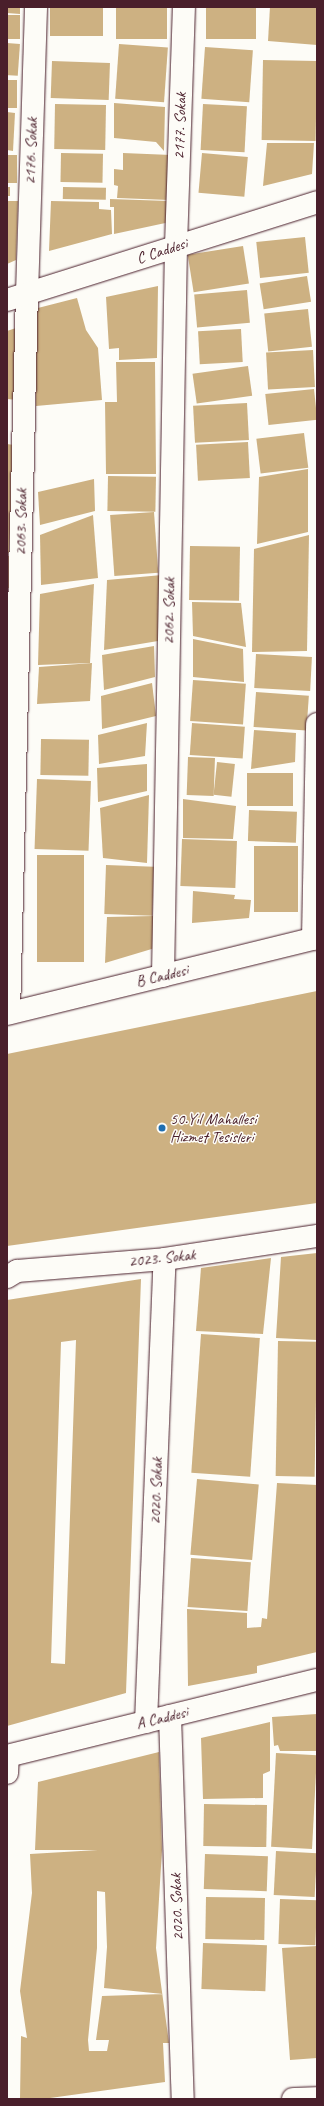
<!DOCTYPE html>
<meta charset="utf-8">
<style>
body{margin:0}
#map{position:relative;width:324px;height:2106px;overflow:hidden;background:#fdfcf7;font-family:Caveat,sans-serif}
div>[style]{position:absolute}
.building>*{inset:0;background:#cdb182;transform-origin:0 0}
.roads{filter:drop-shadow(0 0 1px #4a1f2b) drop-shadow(0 0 1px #4a1f2b)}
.minor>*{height:22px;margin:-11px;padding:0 11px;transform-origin:11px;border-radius:11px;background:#fdfcf7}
.tertiary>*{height:22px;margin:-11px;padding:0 11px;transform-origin:11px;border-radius:11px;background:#fdfcf7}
.secondary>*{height:22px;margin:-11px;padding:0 11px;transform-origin:11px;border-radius:11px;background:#fdfcf7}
.dots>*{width:11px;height:11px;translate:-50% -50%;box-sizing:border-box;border:2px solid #fdfcf7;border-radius:50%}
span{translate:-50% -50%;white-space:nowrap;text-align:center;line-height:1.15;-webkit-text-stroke:3px #fdfcf7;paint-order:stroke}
.street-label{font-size:16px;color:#4a1f2b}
.poi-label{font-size:16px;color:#4a1f2b}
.left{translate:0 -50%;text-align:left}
.frame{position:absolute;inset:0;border:8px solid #4a1f2b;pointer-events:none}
</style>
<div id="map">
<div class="building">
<div style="clip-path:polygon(7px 7px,20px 7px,20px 14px,7px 13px)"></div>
<div style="left:50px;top:7px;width:53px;height:29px"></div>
<div style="left:116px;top:7px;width:51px;height:32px"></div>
<div style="left:206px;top:7px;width:50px;height:32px"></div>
<div style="clip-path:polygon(270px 7px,317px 7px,317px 45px,268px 41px)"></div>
<div style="left:7px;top:15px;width:13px;height:24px"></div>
<div style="left:7px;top:43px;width:13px;height:32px;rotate:4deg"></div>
<div style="left:119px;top:44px;width:49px;height:55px;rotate:4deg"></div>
<div style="left:205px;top:47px;width:48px;height:52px;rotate:4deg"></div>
<div style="left:263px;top:60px;width:54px;height:80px;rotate:1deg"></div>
<div style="left:52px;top:61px;width:58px;height:37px;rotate:2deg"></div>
<div style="left:7px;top:80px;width:10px;height:28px"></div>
<div style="clip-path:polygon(114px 103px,165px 107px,164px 151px,156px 142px,114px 138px)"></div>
<div style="left:55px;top:104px;width:51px;height:45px;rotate:1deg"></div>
<div style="left:203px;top:104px;width:44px;height:46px;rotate:3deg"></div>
<div style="clip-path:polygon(7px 112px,15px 113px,13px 151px,7px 150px)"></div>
<div style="clip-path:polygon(267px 143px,314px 143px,312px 174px,263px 186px)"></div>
<div style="left:61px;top:153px;width:42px;height:29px;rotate:1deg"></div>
<div style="clip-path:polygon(123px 153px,171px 155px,169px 200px,117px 198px,118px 186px,114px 185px,114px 169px,123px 170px)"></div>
<div style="left:202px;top:153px;width:46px;height:40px;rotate:5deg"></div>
<div style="left:7px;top:155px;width:10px;height:28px"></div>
<div style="left:7px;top:187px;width:3px;height:9px"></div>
<div style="left:63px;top:187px;width:43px;height:12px;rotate:1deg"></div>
<div style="clip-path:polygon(110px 199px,169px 201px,170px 222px,114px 234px,114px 207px,110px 207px)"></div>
<div style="clip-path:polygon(7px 201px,18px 201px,16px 260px,7px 264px)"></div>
<div style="clip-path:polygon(51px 201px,99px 202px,99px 209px,111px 210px,112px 234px,49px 251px)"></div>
<div style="left:305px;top:237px;width:36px;height:49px;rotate:84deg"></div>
<div style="left:243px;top:246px;width:38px;height:56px;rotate:81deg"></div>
<div style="left:307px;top:276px;width:26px;height:48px;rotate:81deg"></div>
<div style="clip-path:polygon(158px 286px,157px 358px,119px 360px,119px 348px,109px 349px,106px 297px)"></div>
<div style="left:247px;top:290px;width:33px;height:53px;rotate:85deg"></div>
<div style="clip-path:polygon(77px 298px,86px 330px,98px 348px,102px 400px,36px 406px,34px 309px)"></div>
<div style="left:308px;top:309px;width:38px;height:44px;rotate:84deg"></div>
<div style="clip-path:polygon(19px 327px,18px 400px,7px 399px,7px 331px)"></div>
<div style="left:241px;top:329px;width:33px;height:43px;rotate:87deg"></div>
<div style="left:313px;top:350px;width:37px;height:47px;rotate:87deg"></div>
<div style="clip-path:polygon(116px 362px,155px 362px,156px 474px,106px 474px,105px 402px,117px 402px)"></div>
<div style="left:248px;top:366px;width:30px;height:56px;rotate:82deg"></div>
<div style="left:314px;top:389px;width:31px;height:49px;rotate:84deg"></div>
<div style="left:247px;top:403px;width:37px;height:54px;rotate:87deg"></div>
<div style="left:304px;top:433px;width:35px;height:48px;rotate:83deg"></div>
<div style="left:248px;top:442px;width:36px;height:52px;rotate:87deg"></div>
<div style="clip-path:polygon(7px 444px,14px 445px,9px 553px,7px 553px)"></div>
<div style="clip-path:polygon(308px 469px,308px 532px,257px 544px,259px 477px)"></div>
<div style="left:108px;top:476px;width:48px;height:35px;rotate:1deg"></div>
<div style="clip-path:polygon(94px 479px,95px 511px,40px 525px,38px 492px)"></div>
<div style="left:154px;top:512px;width:61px;height:44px;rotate:86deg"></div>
<div style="clip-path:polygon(93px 515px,98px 578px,41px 585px,40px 535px)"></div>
<div style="clip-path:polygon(309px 535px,307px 651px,252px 652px,254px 549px)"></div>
<div style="left:190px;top:546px;width:50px;height:54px;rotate:1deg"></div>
<div style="left:7px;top:556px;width:4px;height:32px"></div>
<div style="clip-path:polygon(162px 575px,158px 641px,104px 650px,107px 580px)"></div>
<div style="clip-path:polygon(94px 584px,90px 663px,38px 665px,40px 594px)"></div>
<div style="clip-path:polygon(7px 594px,14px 594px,13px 626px,7px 625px)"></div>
<div style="clip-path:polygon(192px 602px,241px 603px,246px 647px,193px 636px)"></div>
<div style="clip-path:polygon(193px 639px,243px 649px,244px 682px,193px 677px)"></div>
<div style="clip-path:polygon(154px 646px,155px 677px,104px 690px,102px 655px)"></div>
<div style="left:256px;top:654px;width:56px;height:34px;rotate:3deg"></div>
<div style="clip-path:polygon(92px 663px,90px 701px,37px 704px,39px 667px)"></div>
<div style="left:193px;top:680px;width:53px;height:41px;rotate:4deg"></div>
<div style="clip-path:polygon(152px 683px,156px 716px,102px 729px,101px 696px)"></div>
<div style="left:256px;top:692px;width:53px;height:35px;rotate:4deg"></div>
<div style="clip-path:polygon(147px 723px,145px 756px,99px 764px,98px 735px)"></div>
<div style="left:192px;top:723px;width:53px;height:32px;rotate:4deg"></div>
<div style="clip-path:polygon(254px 730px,296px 733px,295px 762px,251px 769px)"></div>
<div style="left:41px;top:739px;width:48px;height:36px;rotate:1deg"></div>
<div style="left:188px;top:757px;width:27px;height:38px;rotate:2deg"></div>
<div style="left:217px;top:762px;width:18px;height:33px;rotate:6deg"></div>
<div style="clip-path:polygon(147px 764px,147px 791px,98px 802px,97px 768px)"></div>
<div style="left:293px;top:773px;width:33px;height:46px;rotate:90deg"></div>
<div style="left:37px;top:779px;width:54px;height:70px;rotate:2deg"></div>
<div style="clip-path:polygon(149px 795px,147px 863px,103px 858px,100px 808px)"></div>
<div style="clip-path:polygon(183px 799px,236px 806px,233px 839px,183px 838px)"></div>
<div style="left:249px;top:810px;width:48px;height:31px;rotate:2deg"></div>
<div style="left:182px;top:839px;width:55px;height:47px;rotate:2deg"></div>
<div style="left:254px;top:846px;width:44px;height:66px"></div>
<div style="left:37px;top:855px;width:47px;height:107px"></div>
<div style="left:106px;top:865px;width:48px;height:49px;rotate:2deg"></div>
<div style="clip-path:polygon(193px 891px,235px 895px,234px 899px,251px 900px,249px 918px,192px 923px)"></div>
<div style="clip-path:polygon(153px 916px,155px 948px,105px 963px,107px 917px)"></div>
<div style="clip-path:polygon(317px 991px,317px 1203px,7px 1246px,7px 1054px)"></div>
<div style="clip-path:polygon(317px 1253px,317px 1340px,276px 1338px,281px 1257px)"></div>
<div style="clip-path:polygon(271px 1258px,263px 1334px,196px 1331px,201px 1268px)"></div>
<div style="clip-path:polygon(evenodd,141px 1279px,126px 1693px,7px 1726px,7px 1300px,141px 1279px,76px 1340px,65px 1664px,51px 1663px,61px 1342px,76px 1340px)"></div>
<div style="left:201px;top:1334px;width:59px;height:139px;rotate:4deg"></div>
<div style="left:278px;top:1341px;width:39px;height:135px;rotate:1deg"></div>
<div style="left:197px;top:1479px;width:62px;height:76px;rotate:5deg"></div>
<div style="clip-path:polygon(277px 1483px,317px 1485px,317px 1652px,257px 1666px,257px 1673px,188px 1686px,187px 1609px,247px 1613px,247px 1628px,261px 1627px,262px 1618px,267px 1619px)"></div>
<div style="left:191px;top:1558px;width:60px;height:49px;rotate:4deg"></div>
<div style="clip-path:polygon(317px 1714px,317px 1751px,280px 1751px,278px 1745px,274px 1746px,272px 1717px)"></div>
<div style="clip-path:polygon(270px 1722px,270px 1771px,263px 1774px,263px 1798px,203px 1799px,201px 1738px)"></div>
<div style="clip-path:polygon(evenodd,159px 1752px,162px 1850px,156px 1948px,169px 2043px,163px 2043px,165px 2082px,43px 2099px,20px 2099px,21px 2036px,27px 2038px,20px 1991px,32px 1893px,30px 1854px,98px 1850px,35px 1850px,38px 1782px,159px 1752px,97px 1891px,105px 1892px,107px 1947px,104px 1988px,163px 1994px,102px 1996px,96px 2040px,109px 2040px,107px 2051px,89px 2051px,88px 2040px,97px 1948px,97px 1891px)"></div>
<div style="left:276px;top:1753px;width:41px;height:94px;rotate:3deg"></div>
<div style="left:204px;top:1804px;width:63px;height:42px;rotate:1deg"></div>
<div style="left:276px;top:1851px;width:41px;height:44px;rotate:3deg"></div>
<div style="left:205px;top:1854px;width:63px;height:35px;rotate:2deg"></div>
<div style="left:206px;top:1897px;width:59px;height:42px;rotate:1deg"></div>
<div style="left:280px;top:1899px;width:37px;height:45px;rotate:2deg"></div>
<div style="left:203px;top:1943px;width:64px;height:46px;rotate:2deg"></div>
<div style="clip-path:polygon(317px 1946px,317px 2058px,290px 2060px,282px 1948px)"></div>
</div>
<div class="roads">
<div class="minor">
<div style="left:313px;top:939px;width:215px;rotate:-88.9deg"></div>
<div style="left:163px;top:976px;width:730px;rotate:-88.98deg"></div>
<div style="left:176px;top:246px;width:239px;rotate:-88.1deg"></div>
<div style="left:9px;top:1013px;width:719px;rotate:-88.57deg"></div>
<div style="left:27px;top:294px;width:287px;rotate:-88.2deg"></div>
<div style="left:7px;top:1277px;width:12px;rotate:-31deg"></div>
<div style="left:17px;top:1271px;width:148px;rotate:-4.6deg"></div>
<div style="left:165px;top:1259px;width:154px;rotate:-8.6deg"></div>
<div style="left:170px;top:1716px;width:383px;rotate:88.1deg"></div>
<div style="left:146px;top:1722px;width:463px;rotate:-87.7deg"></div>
<div style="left:7px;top:1773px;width:17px;rotate:-87deg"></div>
<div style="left:293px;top:2099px;width:24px;rotate:-2deg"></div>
</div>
<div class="tertiary">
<div style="left:7px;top:300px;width:325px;rotate:-17.5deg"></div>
<div style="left:7px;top:1756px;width:319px;rotate:-13.8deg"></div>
</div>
<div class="secondary">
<div style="left:7px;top:1014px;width:319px;rotate:-13.8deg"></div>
</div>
</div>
<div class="dots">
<div style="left:162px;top:1128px;background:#1f6fb2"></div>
</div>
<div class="street-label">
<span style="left:180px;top:126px;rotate:-88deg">2177. Sokak</span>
<span style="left:31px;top:151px;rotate:-88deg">2176. Sokak</span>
<span style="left:162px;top:251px;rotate:-18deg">C Caddesi</span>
<span style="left:21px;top:522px;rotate:-89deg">2063. Sokak</span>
<span style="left:169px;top:611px;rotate:-89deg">2062. Sokak</span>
<span style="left:162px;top:976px;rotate:-14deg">B Caddesi</span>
<span style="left:162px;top:1258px;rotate:-6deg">2023. Sokak</span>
<span style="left:156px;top:1491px;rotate:-88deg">2020. Sokak</span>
<span style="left:162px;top:1718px;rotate:-14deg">A Caddesi</span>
<span style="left:177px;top:1907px;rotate:-92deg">2020. Sokak</span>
</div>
<div class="poi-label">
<span class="left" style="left:170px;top:1128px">50.Yıl Mahallesi<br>Hizmet Tesisleri</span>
</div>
<div class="frame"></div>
</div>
